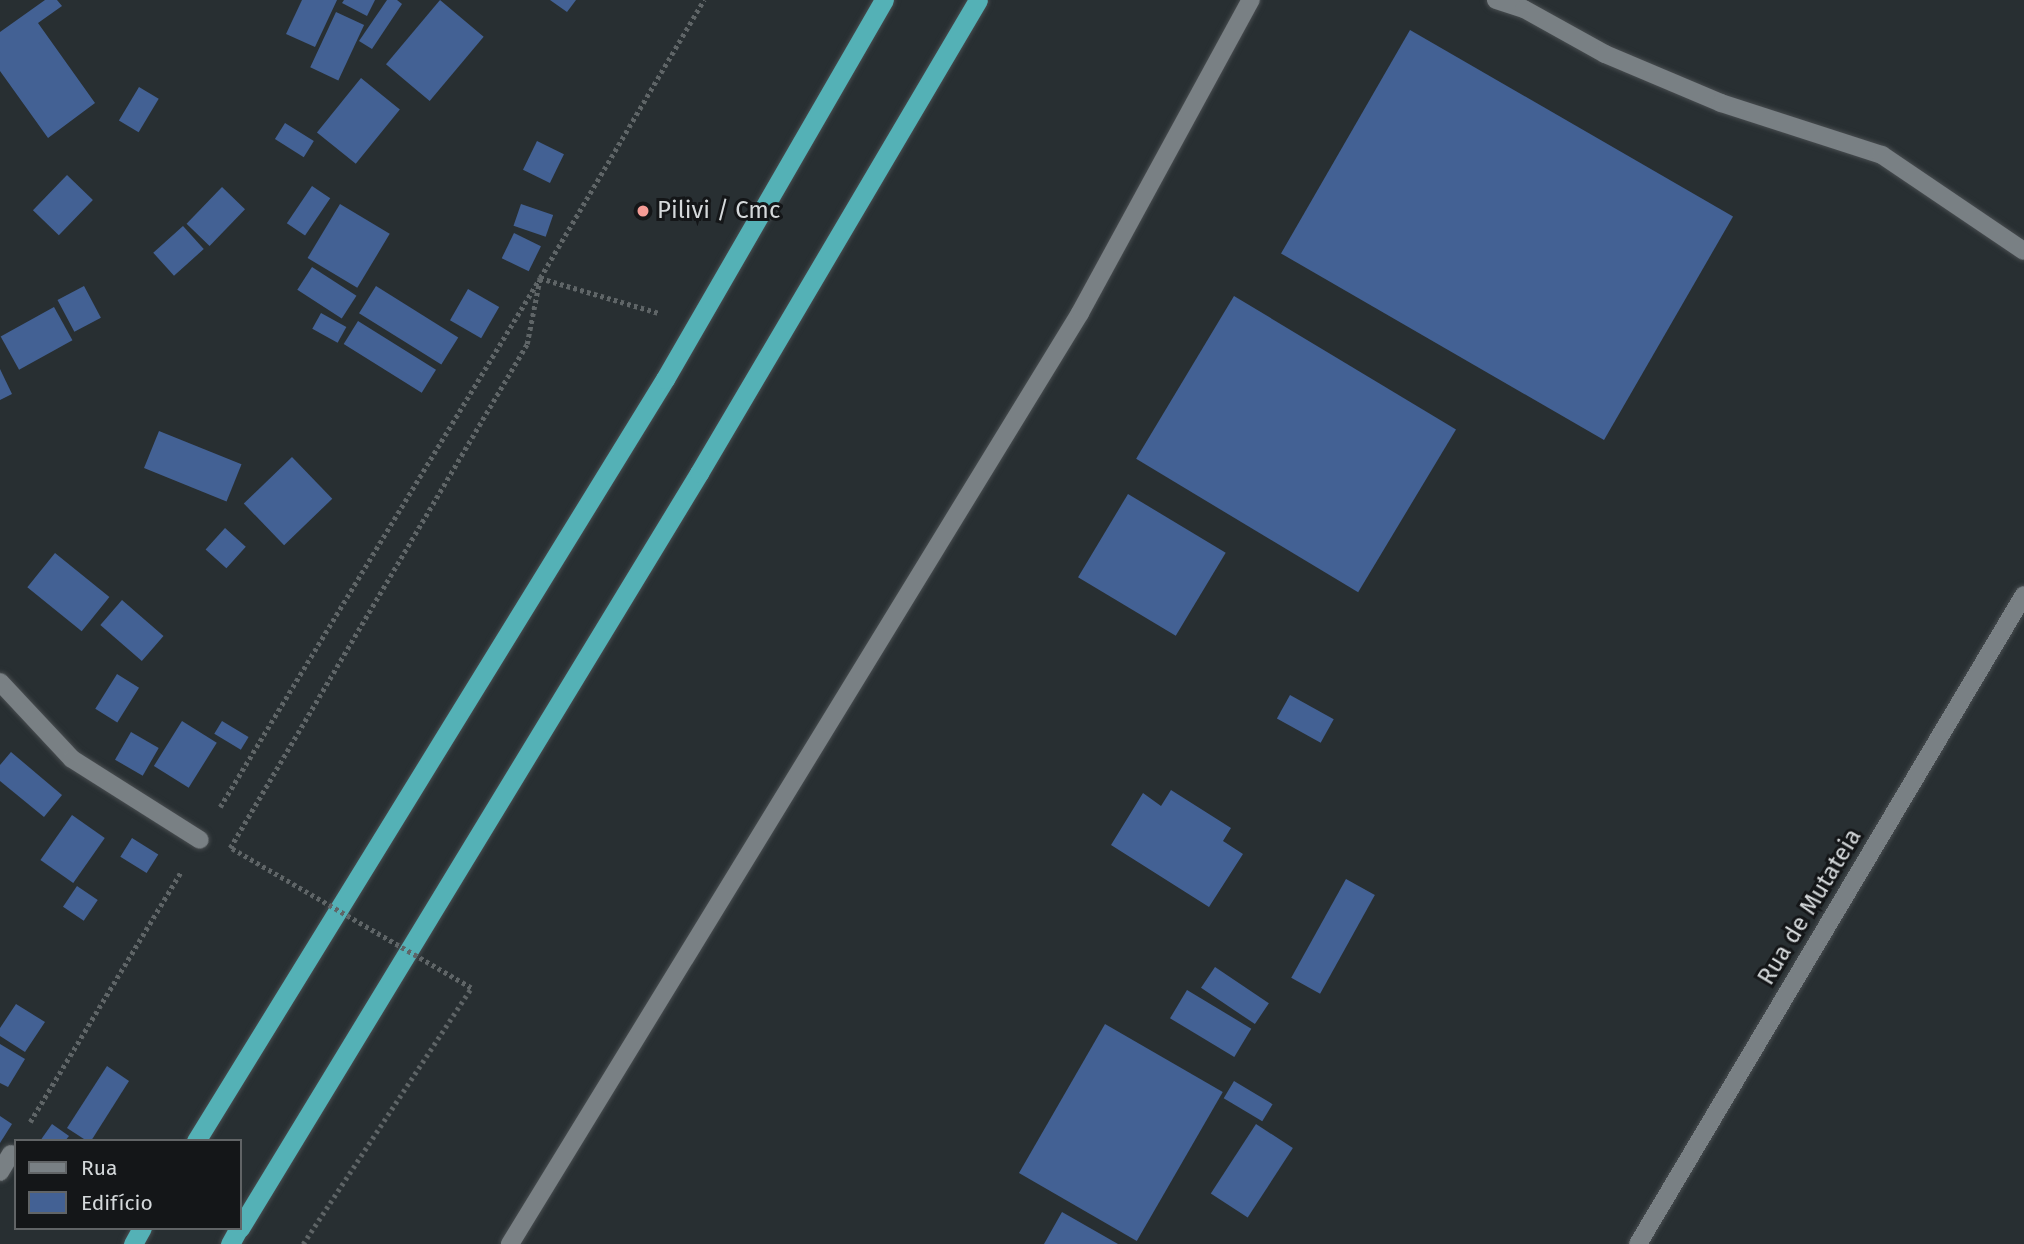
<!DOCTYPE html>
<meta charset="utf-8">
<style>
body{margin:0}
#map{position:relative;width:2024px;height:1244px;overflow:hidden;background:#282f32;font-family:"Fira Sans",sans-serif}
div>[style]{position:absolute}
.building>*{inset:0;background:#436194;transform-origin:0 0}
.path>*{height:4.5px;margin-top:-2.25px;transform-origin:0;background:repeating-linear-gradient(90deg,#5f6567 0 3.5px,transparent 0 7px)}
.roads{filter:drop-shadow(0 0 2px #484d50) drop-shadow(0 0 2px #484d50)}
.minor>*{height:18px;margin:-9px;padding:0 9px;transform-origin:9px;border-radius:9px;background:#798084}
.trunk>*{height:19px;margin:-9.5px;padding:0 9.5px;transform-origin:9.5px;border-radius:9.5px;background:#54b1b6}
.path-bridge>*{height:4.5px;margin-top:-2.25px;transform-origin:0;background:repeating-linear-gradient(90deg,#5f6567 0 3.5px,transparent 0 7px)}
.dots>*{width:19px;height:19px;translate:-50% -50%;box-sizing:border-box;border:4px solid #141618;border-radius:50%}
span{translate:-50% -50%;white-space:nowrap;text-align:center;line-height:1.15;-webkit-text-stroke:6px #141618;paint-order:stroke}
.poi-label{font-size:24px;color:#d5d9db}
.left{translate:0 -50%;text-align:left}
.street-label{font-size:24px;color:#d5d9db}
.legend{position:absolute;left:14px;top:1139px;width:228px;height:91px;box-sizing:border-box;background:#141618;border:2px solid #616466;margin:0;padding:9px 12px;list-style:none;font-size:21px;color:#d5d9db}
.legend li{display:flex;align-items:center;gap:14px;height:35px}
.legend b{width:35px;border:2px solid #616466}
</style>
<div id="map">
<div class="building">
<div style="clip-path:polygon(45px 0,57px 0,62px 6px,38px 23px,95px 103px,48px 138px,0 71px,0 32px)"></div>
<div style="clip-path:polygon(302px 0,337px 0,315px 47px,286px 34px)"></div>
<div style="clip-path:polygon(344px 0,375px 0,367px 16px,342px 3px)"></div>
<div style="clip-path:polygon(387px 0,397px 0,402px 4px,372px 49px,359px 41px)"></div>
<div style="left:440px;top:0;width:57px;height:84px;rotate:40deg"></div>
<div style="clip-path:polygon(550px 0,576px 0,567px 12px)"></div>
<div style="left:336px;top:12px;width:31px;height:61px;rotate:25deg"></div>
<div style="left:1410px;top:30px;width:373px;height:258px;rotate:30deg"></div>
<div style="left:361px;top:78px;width:50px;height:70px;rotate:39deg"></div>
<div style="left:139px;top:87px;width:23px;height:39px;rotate:31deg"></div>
<div style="left:285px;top:123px;width:34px;height:19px;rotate:32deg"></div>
<div style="left:537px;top:141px;width:30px;height:32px;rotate:26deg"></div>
<div style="left:67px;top:175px;width:36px;height:49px;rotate:44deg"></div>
<div style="left:312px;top:186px;width:22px;height:45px;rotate:34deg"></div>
<div style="left:222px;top:187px;width:32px;height:51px;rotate:44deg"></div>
<div style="left:340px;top:204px;width:58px;height:63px;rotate:31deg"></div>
<div style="left:521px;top:204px;width:34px;height:23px;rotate:19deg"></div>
<div style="left:183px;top:226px;width:31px;height:40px;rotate:48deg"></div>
<div style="left:514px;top:233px;width:30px;height:28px;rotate:26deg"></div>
<div style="left:312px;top:267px;width:53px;height:27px;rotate:33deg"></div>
<div style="left:84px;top:286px;width:36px;height:30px;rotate:62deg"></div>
<div style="left:376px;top:286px;width:97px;height:32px;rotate:32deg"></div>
<div style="left:468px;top:289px;width:36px;height:36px;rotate:30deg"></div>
<div style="left:1234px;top:296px;width:259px;height:190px;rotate:31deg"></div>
<div style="left:54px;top:307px;width:38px;height:61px;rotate:61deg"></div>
<div style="left:321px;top:313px;width:29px;height:18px;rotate:29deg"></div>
<div style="left:358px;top:321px;width:92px;height:27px;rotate:32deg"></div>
<div style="clip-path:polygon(0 369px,12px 394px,0 400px)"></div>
<div style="left:159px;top:431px;width:89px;height:40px;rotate:22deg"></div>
<div style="left:292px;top:457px;width:58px;height:67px;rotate:46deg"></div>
<div style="left:1128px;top:494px;width:114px;height:97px;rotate:31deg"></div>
<div style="left:225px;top:528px;width:28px;height:29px;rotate:42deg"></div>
<div style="left:55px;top:553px;width:70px;height:44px;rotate:39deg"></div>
<div style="left:122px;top:600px;width:55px;height:33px;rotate:41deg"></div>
<div style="left:117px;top:674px;width:26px;height:41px;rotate:32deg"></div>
<div style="left:1290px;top:695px;width:50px;height:27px;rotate:29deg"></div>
<div style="left:182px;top:721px;width:41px;height:53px;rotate:32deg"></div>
<div style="left:222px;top:721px;width:31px;height:15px;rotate:31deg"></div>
<div style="left:131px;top:732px;width:32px;height:32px;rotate:30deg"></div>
<div style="clip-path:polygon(11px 752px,62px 795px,44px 817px,0 781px,0 765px)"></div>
<div style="clip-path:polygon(1171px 790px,1231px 828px,1223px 841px,1243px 854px,1209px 907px,1111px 845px,1143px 793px,1161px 806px)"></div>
<div style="left:72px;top:815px;width:40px;height:55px;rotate:35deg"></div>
<div style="left:132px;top:838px;width:31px;height:22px;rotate:32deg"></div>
<div style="left:1346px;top:879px;width:33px;height:113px;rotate:29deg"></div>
<div style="left:77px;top:886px;width:25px;height:25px;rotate:34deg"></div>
<div style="left:1215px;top:967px;width:65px;height:25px;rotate:34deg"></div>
<div style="left:1187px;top:990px;width:75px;height:33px;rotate:31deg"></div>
<div style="clip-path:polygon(16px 1004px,45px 1022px,25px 1052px,0 1036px,0 1028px)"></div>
<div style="left:1105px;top:1024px;width:136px;height:172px;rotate:30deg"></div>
<div style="clip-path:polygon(0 1044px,25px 1059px,8px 1087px,0 1083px)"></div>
<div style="clip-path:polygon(107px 1066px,129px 1081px,91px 1141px,87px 1141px,67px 1128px)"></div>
<div style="left:1234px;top:1081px;width:45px;height:20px;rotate:31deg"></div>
<div style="clip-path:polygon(0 1116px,12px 1124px,0 1143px)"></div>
<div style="clip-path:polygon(52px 1124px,69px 1136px,65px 1141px,40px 1141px)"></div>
<div style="left:1256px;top:1124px;width:44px;height:83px;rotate:33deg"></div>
<div style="clip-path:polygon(1062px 1212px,1118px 1244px,1044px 1244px)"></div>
</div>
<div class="path">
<div style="left:527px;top:344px;width:67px;rotate:-78.9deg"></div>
<div style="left:540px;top:278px;width:124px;rotate:16.4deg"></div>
<div style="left:220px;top:807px;width:618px;rotate:-58.83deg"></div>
<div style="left:540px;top:278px;width:323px;rotate:-59.5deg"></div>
<div style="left:30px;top:1122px;width:292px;rotate:-58.9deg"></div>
</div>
<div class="roads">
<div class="minor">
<div style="left:1496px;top:0;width:29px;rotate:18deg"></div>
<div style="left:1524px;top:9px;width:93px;rotate:29.1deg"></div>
<div style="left:1605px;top:54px;width:126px;rotate:22.9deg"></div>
<div style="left:1721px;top:103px;width:169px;rotate:17.9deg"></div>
<div style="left:1882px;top:155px;width:171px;rotate:34.1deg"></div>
<div style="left:0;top:682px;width:105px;rotate:46.9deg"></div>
<div style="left:72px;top:759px;width:151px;rotate:32.3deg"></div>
<div style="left:0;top:1172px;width:21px;rotate:-59deg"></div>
<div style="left:510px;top:1244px;width:1092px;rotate:-58.52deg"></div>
<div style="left:1080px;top:313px;width:357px;rotate:-61.4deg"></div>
<div style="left:1638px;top:1244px;width:755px;rotate:-59.26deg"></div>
</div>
<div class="trunk">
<div style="left:196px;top:1141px;width:895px;rotate:-58.39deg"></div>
<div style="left:665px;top:379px;width:438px;rotate:-60deg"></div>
<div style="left:240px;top:1228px;width:884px;rotate:-58.7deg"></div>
<div style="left:699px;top:473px;width:549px;rotate:-59.47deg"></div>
<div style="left:133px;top:1244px;width:18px;rotate:-61deg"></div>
<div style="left:230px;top:1244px;width:18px;rotate:-61deg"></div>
</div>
</div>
<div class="path-bridge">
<div style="left:303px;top:1244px;width:306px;rotate:-56.7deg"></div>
<div style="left:471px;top:988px;width:279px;rotate:-149.8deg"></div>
<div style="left:230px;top:848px;width:585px;rotate:-59.49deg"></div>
</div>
<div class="dots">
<div style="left:643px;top:211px;background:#f59c96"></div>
</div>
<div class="poi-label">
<span class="left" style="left:657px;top:211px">Pilivi / Cmc</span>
</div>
<div class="street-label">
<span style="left:1810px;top:907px;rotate:-59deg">Rua de Mutateia</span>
</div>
<ul class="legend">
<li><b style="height:9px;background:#798084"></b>Rua</li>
<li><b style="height:19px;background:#436194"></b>Edifício</li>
</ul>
</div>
